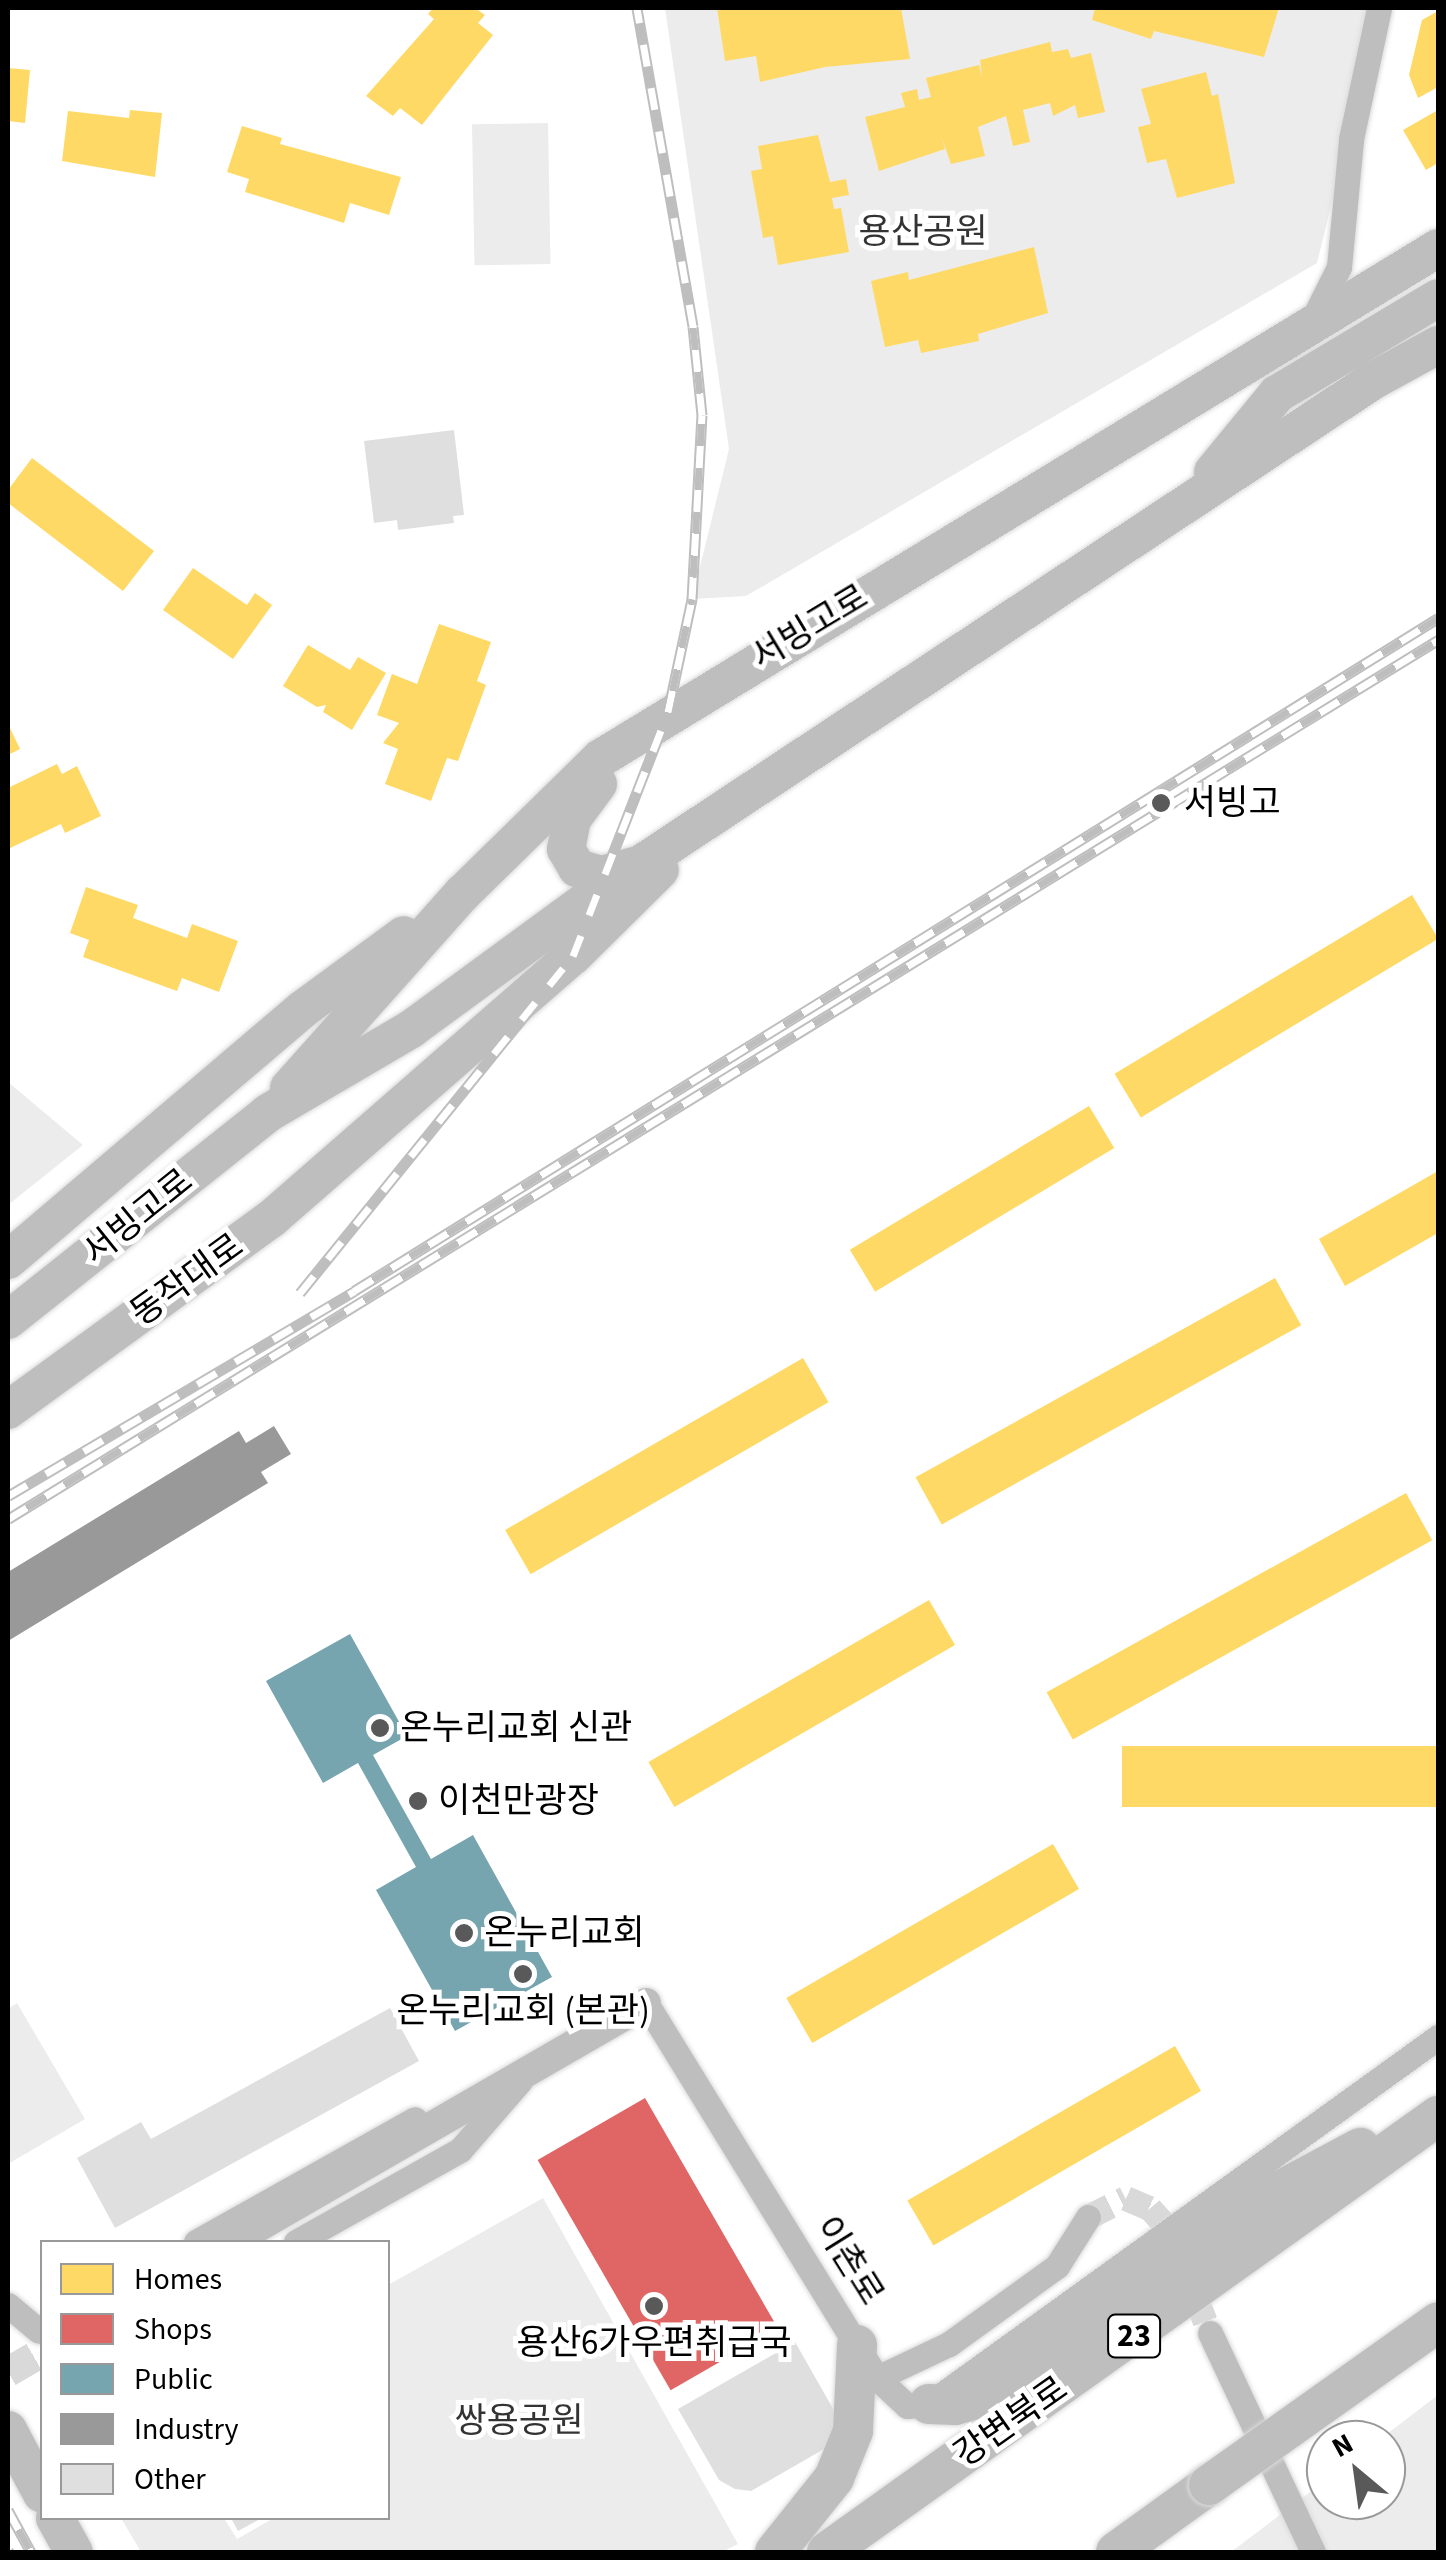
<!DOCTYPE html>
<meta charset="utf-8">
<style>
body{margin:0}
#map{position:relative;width:1446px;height:2560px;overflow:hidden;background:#fff;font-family:"Source Sans 3","Noto Sans KR",sans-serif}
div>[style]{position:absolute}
.green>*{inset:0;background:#ececec;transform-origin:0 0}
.homes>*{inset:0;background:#ffd966;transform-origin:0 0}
.shops>*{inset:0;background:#e06666;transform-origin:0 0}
.public>*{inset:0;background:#76a5af}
.industry>*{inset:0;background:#999}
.building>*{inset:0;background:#dfdfdf}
.minor-tunnel>*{height:25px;margin-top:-12.5px;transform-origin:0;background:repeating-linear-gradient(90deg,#d9d9d9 0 25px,transparent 0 37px)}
.tertiary-tunnel>*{height:30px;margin-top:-15px;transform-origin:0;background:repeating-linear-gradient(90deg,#d9d9d9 0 30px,transparent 0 45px)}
.roads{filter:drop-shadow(0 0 2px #dbdbdb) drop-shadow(0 0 2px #dbdbdb)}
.minor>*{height:25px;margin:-12.5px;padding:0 12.5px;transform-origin:12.5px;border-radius:12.5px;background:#bebebe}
.tertiary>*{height:30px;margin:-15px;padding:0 15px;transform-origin:15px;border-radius:15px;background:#bebebe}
.primary>*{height:38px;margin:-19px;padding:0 19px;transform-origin:19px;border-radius:19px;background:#bebebe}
.trunk>*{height:40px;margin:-20px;padding:0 20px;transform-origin:20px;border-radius:20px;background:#bebebe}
.rail>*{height:11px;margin-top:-5.5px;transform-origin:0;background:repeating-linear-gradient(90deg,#fff 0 22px,#bebebe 0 44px);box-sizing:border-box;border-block:2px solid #bebebe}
.bridges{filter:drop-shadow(0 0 2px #dbdbdb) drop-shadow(0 0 2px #dbdbdb)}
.trunk-bridge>*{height:40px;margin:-20px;padding:0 20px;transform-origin:20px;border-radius:20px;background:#bebebe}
.dots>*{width:28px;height:28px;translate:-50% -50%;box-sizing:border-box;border:5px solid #fff;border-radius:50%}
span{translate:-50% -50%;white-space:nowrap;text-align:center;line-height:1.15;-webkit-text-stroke:10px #fff;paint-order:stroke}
.shield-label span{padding:2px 8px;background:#fff;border:2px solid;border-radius:8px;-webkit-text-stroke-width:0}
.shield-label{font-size:32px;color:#000;font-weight:700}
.park-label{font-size:35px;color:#333}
.street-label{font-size:35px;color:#000}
.poi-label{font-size:35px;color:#000}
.left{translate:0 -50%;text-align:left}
.frame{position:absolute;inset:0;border:10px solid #000;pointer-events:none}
.legend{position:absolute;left:40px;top:2240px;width:350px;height:280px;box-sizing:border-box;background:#fff;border:2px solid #999;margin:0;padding:12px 18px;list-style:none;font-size:30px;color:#000}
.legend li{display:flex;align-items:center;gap:20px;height:50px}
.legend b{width:50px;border:2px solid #999}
.north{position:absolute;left:1306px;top:2420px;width:100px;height:100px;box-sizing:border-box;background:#fff;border:2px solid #999;border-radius:50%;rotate:331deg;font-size:28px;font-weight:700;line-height:40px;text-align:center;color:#000}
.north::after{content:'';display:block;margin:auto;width:35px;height:45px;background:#595959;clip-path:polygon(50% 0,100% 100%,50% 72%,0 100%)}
</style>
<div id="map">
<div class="green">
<div style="clip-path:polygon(665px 8px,1380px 8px,1317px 263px,746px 596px,692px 599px,729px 449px)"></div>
<div style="left:548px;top:123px;width:141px;height:76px;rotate:89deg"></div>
<div style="clip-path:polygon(8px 1082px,83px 1145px,8px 1205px)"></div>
<div style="clip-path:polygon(17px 2003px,85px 2119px,8px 2164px,8px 2009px)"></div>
<div style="clip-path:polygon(543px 2198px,738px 2544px,722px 2552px,141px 2552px,121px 2518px,224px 2518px,237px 2539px,274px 2518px,388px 2518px,388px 2285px)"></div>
<div style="clip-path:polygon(1438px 2395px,1438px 2552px,1231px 2552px,1326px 2480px,1326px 2500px,1386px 2500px,1386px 2440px,1379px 2440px)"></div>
</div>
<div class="homes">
<div style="clip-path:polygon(433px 8px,475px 8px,485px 15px,478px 23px,493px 35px,422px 125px,400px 108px,393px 116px,366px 96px,434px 19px,428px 14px)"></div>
<div style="clip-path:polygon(717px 8px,901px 8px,910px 59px,825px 67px,760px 82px,756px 56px,725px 61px)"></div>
<div style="clip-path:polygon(1095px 8px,1279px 8px,1264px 57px,1154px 31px,1151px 39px,1092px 20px)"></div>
<div style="clip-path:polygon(1438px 11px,1438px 87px,1418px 98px,1409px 75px,1422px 20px)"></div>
<div style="clip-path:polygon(1050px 42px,1052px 52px,1068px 49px,1071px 58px,1091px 53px,1105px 112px,1078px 118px,1075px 105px,1053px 116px,1050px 103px,1023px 110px,1030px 142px,1013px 146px,1006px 116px,978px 127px,985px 156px,951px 164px,942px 138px,945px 149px,879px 171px,865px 117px,905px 107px,901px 93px,917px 89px,919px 100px,931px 97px,926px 78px,979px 65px,982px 77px,980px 60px)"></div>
<div style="clip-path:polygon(8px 68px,30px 70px,25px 123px,8px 121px)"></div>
<div style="clip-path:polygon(1206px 72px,1212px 96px,1218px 94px,1235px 183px,1177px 198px,1166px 159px,1147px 163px,1138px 127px,1151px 124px,1141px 89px)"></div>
<div style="clip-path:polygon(130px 110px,162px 113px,155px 177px,62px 161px,68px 111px,129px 118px)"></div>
<div style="clip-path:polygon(1438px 110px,1438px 163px,1426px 170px,1403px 130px)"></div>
<div style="clip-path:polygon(242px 126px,282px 138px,280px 144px,401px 177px,389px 215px,350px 203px,344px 223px,245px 192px,249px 179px,227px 172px)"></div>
<div style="clip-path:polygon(818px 135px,830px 182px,846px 179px,849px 195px,832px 198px,834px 209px,841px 208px,849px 252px,778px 265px,773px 236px,763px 238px,751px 171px,762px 169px,758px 146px)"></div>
<div style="clip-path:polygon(1034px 247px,1048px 313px,978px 334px,979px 341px,921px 353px,918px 340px,885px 347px,871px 281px,908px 272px,909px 280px)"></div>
<div style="clip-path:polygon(32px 458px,154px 551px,123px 591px,8px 503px,8px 490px)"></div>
<div style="clip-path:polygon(193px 568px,247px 605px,255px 593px,272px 605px,233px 659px,163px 610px)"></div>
<div style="clip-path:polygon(439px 624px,491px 642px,477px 681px,486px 685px,458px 761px,447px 758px,431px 801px,385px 784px,398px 749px,383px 743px,399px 723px,377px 715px,392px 674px,417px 684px)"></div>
<div style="clip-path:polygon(308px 645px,350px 670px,358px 657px,386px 673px,352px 730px,323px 712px,326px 705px,317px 707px,283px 686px)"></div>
<div style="clip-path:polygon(8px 724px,20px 749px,8px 755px)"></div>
<div style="clip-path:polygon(57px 764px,62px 774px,77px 766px,101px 816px,65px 833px,61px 824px,8px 849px,8px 788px)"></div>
<div style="clip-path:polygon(86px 887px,138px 905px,133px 918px,187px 938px,192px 924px,238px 941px,219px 992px,182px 978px,177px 991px,83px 957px,89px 940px,70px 933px)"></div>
<div style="left:1412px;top:895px;width:51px;height:347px;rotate:59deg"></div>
<div style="left:1089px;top:1106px;width:49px;height:279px;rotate:59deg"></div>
<div style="clip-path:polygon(1438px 1171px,1438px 1233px,1345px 1286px,1319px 1239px)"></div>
<div style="left:1275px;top:1278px;width:54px;height:411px;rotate:61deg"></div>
<div style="left:803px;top:1358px;width:51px;height:344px;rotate:60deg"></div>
<div style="left:1406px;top:1493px;width:54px;height:411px;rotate:61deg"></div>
<div style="left:929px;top:1600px;width:52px;height:324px;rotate:60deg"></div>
<div style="left:1438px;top:1746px;width:61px;height:316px;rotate:90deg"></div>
<div style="left:1053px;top:1844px;width:52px;height:308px;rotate:60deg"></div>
<div style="left:1175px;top:2046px;width:52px;height:309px;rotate:60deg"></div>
</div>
<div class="shops">
<div style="left:645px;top:2098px;width:266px;height:124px;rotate:60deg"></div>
</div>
<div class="public">
<div style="clip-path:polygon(350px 1634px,407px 1736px,373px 1755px,431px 1859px,473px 1835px,552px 1977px,455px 2031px,376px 1890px,416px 1867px,358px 1763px,323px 1783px,266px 1681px)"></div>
</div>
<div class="industry">
<div style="clip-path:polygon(274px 1426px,291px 1454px,261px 1472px,268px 1483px,8px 1641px,8px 1572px,239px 1431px,246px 1443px)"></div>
</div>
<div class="building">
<div style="clip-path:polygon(454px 430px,464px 515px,453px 516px,454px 523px,398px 530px,397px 520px,374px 523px,364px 441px)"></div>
<div style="clip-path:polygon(390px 2008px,419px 2061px,115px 2228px,77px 2158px,141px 2122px,151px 2139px)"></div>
<div style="clip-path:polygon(795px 2342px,835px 2412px,831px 2445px,751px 2491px,735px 2489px,719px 2480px,678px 2409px)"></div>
<div style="clip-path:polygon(231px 2518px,262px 2518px,238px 2531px)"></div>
</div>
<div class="minor-tunnel">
<div style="left:1088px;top:2217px;width:42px;rotate:-26.6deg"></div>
<div style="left:1126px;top:2198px;width:26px;rotate:23deg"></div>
<div style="left:1150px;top:2208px;width:28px;rotate:48deg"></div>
<div style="left:1169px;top:2229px;width:112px;rotate:68.5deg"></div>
</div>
<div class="tertiary-tunnel">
<div style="left:8px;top:2372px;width:39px;rotate:-30deg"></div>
</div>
<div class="roads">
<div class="minor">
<div style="left:1312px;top:321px;width:60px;rotate:-63.4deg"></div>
<div style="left:1339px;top:267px;width:129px;rotate:-84.6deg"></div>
<div style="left:1351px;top:139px;width:134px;rotate:-77.9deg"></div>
<div style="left:646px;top:2003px;width:440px;rotate:58.4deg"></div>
<div style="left:877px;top:2378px;width:41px;rotate:43deg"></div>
<div style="left:907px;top:2406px;width:22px;rotate:-5deg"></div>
<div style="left:929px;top:2404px;width:628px;rotate:-35.79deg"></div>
<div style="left:196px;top:2242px;width:251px;rotate:-29.3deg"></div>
<div style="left:296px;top:2242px;width:188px;rotate:-29.3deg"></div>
<div style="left:460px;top:2150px;width:91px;rotate:-49deg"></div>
<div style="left:8px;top:2305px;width:40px;rotate:40deg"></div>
<div style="left:1210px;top:2333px;width:242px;rotate:64.8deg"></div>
<div style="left:877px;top:2378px;width:80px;rotate:-25.3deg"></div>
<div style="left:949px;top:2344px;width:133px;rotate:-35.8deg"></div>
<div style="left:1057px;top:2266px;width:58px;rotate:-57.7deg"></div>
</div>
<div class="tertiary">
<div style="left:232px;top:2242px;width:478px;rotate:-30deg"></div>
</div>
<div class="primary">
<div style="left:1213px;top:472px;width:101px;rotate:-50.6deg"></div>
<div style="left:1277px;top:394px;width:187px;rotate:-30.8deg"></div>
<div style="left:598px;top:784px;width:44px;rotate:126.6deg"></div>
<div style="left:572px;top:819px;width:31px;rotate:101deg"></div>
<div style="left:566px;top:849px;width:22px;rotate:60deg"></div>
<div style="left:577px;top:868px;width:26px;rotate:16deg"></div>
<div style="left:602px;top:875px;width:33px;rotate:-16deg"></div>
<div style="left:289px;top:1088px;width:261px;rotate:-48.3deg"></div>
<div style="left:463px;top:893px;width:193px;rotate:-44.4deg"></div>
<div style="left:601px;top:758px;width:980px;rotate:-31.35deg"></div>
<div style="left:8px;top:1260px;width:387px;rotate:-40.4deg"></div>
<div style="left:303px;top:1009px;width:125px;rotate:-36.2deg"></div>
<div style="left:8px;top:1320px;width:332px;rotate:-38.5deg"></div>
<div style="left:268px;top:1113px;width:166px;rotate:-30.4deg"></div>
<div style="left:411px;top:1029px;width:227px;rotate:-36.2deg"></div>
<div style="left:594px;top:895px;width:935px;rotate:-33.44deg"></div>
<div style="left:1374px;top:380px;width:73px;rotate:-28.7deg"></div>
<div style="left:8px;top:1410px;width:325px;rotate:-36deg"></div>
<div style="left:271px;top:1219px;width:400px;rotate:-41.1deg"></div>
<div style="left:573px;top:956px;width:122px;rotate:-44.7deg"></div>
<div style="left:8px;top:2430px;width:72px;rotate:62deg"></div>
<div style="left:55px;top:2518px;width:39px;rotate:61deg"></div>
</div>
<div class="trunk">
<div style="left:929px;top:2404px;width:26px;rotate:2deg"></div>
<div style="left:955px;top:2405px;width:35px;rotate:-16deg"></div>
<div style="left:989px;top:2395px;width:315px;rotate:-36deg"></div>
<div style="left:1244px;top:2210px;width:132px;rotate:-28.1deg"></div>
<div style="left:775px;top:2552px;width:95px;rotate:-51.4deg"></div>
<div style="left:834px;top:2478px;width:51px;rotate:-68deg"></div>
<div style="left:853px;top:2431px;width:86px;rotate:-87.3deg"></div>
<div style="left:827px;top:2552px;width:751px;rotate:-35.51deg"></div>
<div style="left:1116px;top:2552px;width:115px;rotate:-35.8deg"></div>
</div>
</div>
<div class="rail">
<div style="left:300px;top:1293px;width:434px;rotate:-51deg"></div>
<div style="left:573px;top:956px;width:262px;rotate:-68.7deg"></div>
<div style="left:668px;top:712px;width:116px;rotate:-78deg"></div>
<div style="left:692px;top:599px;width:184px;rotate:-86.9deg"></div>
<div style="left:702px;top:415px;width:89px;rotate:-95.8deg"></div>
<div style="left:693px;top:326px;width:323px;rotate:-100deg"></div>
<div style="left:8px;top:1496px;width:402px;rotate:-30.6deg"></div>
<div style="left:354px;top:1291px;width:1276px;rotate:-31.83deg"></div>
<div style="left:8px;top:1519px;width:1679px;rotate:-31.58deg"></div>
<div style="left:8px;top:2510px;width:48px;rotate:61.3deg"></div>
<div style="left:8px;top:2550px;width:2px;rotate:63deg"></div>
</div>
<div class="bridges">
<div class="trunk-bridge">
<div style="left:1209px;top:2485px;width:281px;rotate:-35.4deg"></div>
</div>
</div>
<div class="dots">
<div style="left:1161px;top:803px;background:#595959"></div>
<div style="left:380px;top:1728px;background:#595959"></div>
<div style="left:418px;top:1801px;background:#595959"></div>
<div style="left:464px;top:1933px;background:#595959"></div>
<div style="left:523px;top:1974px;background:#595959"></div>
<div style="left:654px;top:2306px;background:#595959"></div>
</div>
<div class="shield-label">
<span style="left:1134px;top:2336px">23</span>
</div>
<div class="park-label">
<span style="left:923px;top:232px">용산공원</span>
<span style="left:519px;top:2421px">쌍용공원</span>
</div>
<div class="street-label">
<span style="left:810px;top:627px;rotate:-31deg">서빙고로</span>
<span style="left:138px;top:1217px;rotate:-39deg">서빙고로</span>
<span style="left:187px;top:1280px;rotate:-36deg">동작대로</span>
<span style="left:849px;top:2261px;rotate:58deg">이촌로</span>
<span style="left:1011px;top:2422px;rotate:-35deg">강변북로</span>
</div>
<div class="poi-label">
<span class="left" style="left:1184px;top:803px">서빙고</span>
<span class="left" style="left:400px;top:1728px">온누리교회 신관</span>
<span class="left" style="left:438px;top:1801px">이천만광장</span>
<span class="left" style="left:484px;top:1933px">온누리교회</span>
<span style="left:523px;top:2011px">온누리교회 (본관)</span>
<span style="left:654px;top:2343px">용산6가우편취급국</span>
</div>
<div class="frame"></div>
<ul class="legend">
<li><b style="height:28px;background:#ffd966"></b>Homes</li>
<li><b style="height:28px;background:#e06666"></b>Shops</li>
<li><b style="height:28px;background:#76a5af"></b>Public</li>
<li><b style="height:28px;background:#999"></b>Industry</li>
<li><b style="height:28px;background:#dfdfdf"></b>Other</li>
</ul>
<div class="north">N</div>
</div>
